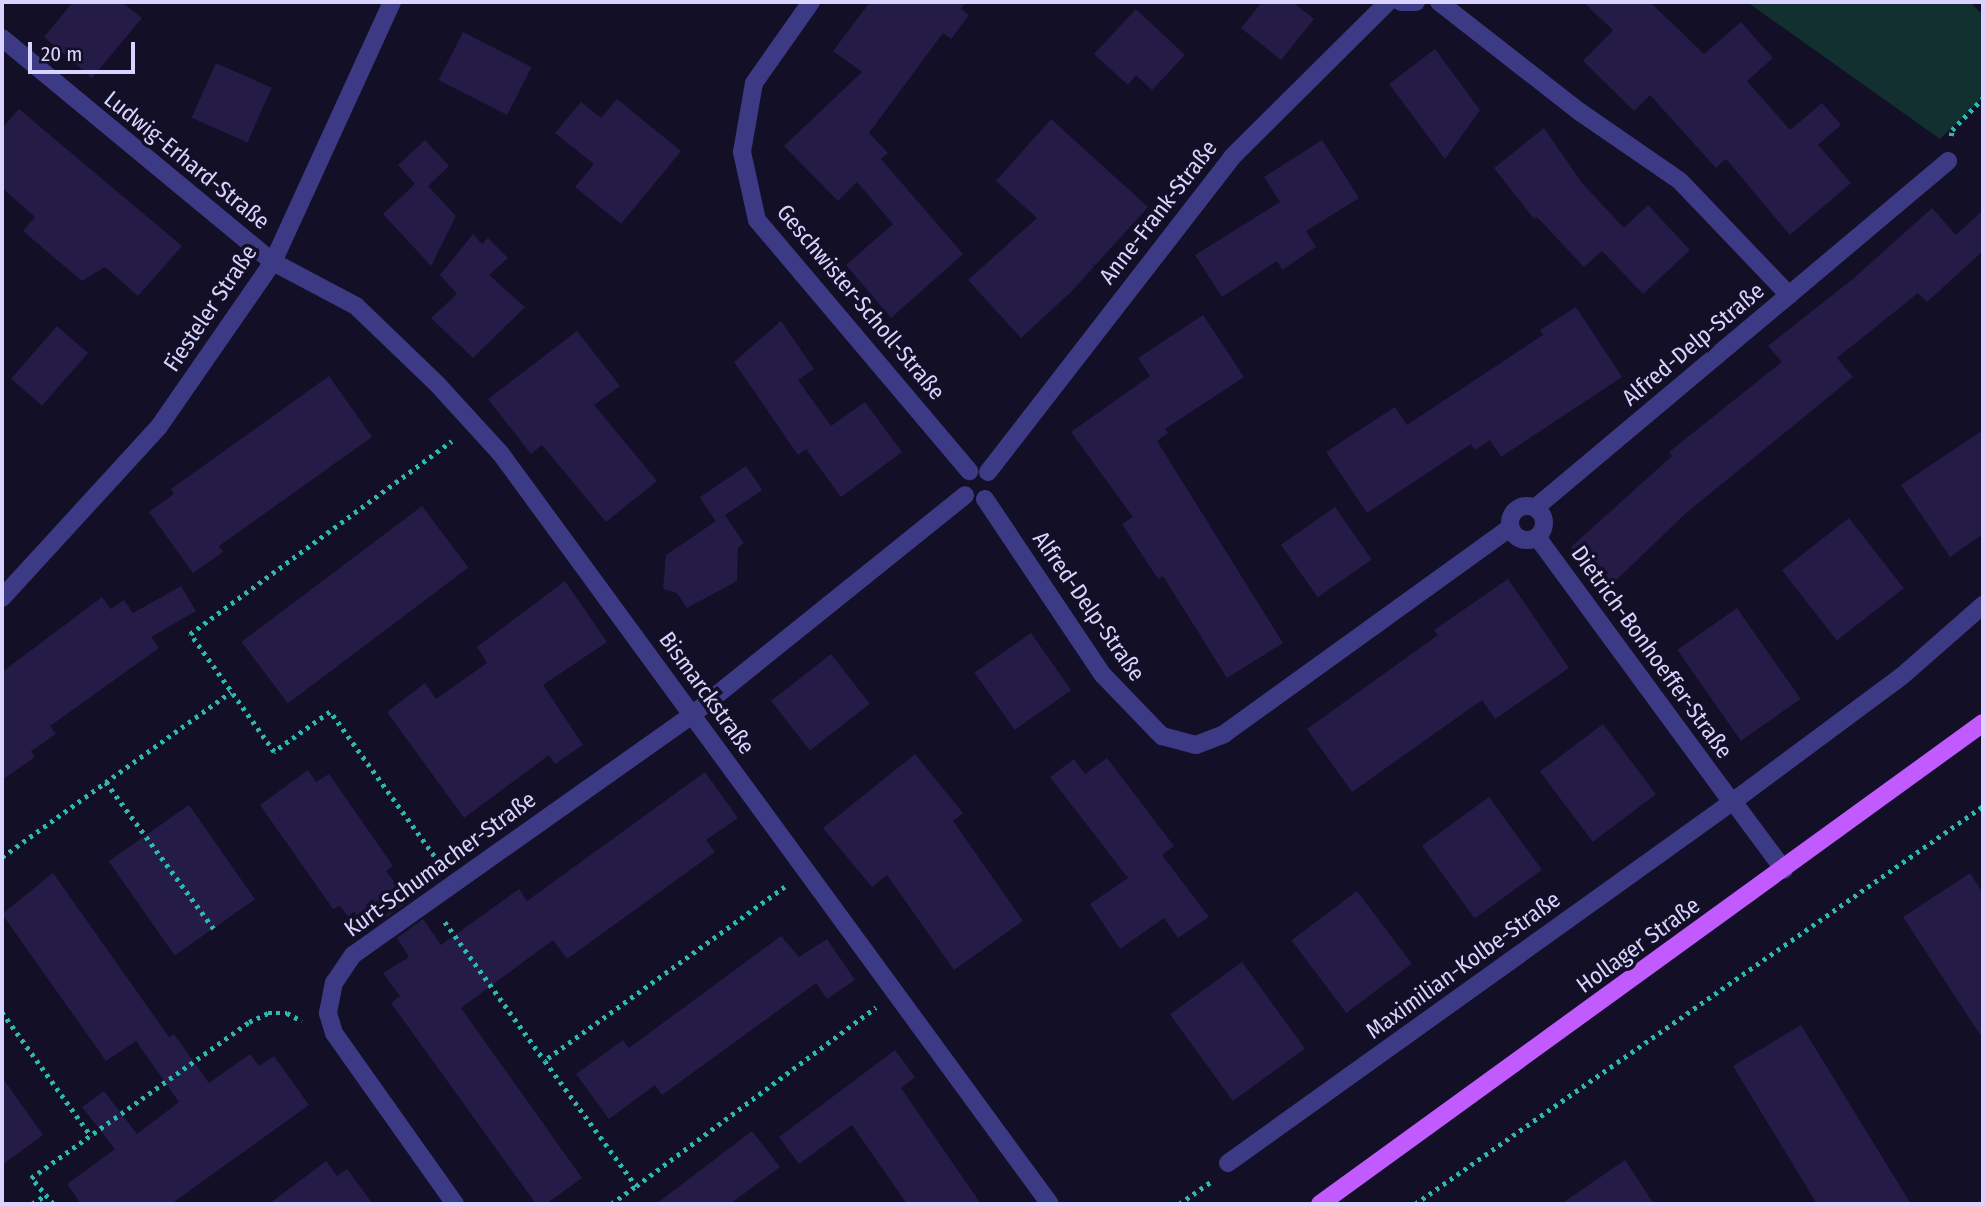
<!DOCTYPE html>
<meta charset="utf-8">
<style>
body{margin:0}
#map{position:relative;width:1985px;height:1206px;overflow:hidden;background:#130f26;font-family:"Fira Sans Condensed",sans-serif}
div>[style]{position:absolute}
.green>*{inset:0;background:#12302f}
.building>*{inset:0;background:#241b47;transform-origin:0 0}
.path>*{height:4.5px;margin-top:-2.25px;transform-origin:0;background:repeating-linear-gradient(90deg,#2fb8b0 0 3.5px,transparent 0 8.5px)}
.minor>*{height:18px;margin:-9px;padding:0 9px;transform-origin:9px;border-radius:9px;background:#3d3a85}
.minor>.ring{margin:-9px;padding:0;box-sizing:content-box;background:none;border:18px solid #3d3a85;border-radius:50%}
.major>*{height:18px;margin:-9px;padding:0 9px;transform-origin:9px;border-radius:9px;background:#c25bff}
span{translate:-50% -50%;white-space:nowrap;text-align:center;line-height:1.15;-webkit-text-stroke:7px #130f26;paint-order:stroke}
.street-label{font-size:23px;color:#d9d4ff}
.frame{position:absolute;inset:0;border:4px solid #d9d4ff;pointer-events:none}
.scale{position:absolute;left:28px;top:42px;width:107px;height:32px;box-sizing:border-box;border:4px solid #d9d4ff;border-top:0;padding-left:9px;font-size:21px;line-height:24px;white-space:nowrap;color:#d9d4ff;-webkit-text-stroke:5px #130f26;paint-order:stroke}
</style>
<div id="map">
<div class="green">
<div style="clip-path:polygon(1747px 2px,1970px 2px,1983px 15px,1983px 98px,1940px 139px)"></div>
</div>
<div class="building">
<div style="clip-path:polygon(73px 2px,122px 2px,142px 18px,92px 78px,44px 37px)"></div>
<div style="clip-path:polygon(870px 2px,966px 2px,961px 9px,969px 15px,951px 39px,943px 33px,869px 133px,888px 153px,881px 159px,963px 254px,891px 318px,846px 265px,893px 224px,857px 182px,838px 201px,784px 146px,862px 72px,833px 51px)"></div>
<div style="clip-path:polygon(1262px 2px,1293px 2px,1314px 19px,1281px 60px,1241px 28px)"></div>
<div style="clip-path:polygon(1583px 2px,1650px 2px,1704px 54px,1741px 22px,1773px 58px,1747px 81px,1790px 130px,1822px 103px,1841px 125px,1818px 145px,1851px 183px,1790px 235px,1726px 159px,1716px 168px,1650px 95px,1634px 111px,1583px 61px,1613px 30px)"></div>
<div style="clip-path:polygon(1136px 9px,1185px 55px,1152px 90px,1136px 75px,1128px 85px,1094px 54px)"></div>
<div style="left:463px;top:32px;width:77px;height:54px;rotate:27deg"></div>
<div style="clip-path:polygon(1435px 49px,1480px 110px,1445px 159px,1389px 84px)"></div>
<div style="left:216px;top:63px;width:61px;height:60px;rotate:24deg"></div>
<div style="clip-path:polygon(617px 99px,681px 151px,621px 224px,575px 187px,594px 164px,555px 133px,581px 102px,601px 118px)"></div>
<div style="clip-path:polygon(19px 109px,182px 246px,138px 296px,105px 267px,82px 281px,23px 231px,35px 217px,2px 188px,2px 128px)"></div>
<div style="clip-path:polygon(1051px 119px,1148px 207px,1071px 292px,1021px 338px,968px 280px,1037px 218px,996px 181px)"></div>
<div style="clip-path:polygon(1544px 128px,1582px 183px,1624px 228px,1648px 205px,1690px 250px,1643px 294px,1602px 251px,1584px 267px,1537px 217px,1534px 219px,1494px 168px)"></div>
<div style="clip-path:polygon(425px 140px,449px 166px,428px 186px,456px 216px,431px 266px,383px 214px,415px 184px,398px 165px)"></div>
<div style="clip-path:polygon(1322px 140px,1359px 198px,1306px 231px,1316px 247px,1282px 270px,1277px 261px,1222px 297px,1195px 255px,1280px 202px,1264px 177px)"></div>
<div style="clip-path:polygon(1932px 208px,1956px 235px,1983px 210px,1983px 251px,1927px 302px,1918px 293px,1837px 358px,1853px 377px,1685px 514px,1608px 588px,1571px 547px,1672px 456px,1669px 452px,1782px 362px,1768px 346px,1854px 278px)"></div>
<div style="clip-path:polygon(473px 234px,482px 244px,488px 238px,508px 258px,489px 275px,525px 307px,473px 358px,431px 318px,457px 294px,440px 275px)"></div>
<div style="clip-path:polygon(1576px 307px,1622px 377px,1501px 457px,1490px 440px,1475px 450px,1471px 444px,1367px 513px,1326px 452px,1395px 407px,1407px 425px,1543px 335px,1540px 330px)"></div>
<div style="clip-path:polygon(1203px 315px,1244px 377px,1165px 429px,1168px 433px,1157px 441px,1283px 643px,1227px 678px,1163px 576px,1158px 579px,1122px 524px,1133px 517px,1071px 432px,1150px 376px,1138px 358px)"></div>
<div style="clip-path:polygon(781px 321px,814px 369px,798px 380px,831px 426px,865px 402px,902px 452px,841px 497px,806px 449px,798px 455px,734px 362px)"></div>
<div style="left:57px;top:326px;width:41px;height:70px;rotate:41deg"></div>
<div style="clip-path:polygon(577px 331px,620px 386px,594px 405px,657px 481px,606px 522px,542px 445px,531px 454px,488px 399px)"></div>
<div style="clip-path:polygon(329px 376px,372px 437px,219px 546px,223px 552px,193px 573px,149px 512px,174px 494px,171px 489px)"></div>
<div style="clip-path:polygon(1983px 430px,1983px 534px,1950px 557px,1901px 485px)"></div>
<div style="left:746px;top:466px;width:29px;height:56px;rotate:56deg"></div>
<div style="left:422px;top:506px;width:77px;height:226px;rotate:53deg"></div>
<div style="left:1335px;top:507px;width:64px;height:66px;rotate:55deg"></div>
<div style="clip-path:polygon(725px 515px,744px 543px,738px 548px,737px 581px,687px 608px,677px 593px,663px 589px,666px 555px)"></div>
<div style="left:1849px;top:518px;width:89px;height:85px;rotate:52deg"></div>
<div style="clip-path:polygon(1508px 579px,1569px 668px,1495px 719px,1482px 700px,1352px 792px,1307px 729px,1438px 635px,1434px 630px)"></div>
<div style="clip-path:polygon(565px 581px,607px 642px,543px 685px,583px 745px,555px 764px,549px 755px,464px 818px,387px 712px,425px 683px,436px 699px,487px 663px,477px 647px)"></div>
<div style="clip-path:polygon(181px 586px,196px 611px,151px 637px,159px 648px,50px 726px,56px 734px,31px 751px,35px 757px,2px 780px,2px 672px,102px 597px,111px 609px,124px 600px,133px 613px)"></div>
<div style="left:1737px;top:608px;width:111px;height:73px;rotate:55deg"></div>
<div style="left:1031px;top:633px;width:70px;height:69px;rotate:55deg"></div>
<div style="left:831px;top:654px;width:63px;height:76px;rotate:52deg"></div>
<div style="left:1603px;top:724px;width:88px;height:79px;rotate:53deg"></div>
<div style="clip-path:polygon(915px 754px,963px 813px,953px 821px,1023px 921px,954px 970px,887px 875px,872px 887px,823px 828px)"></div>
<div style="clip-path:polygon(1107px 758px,1174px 846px,1162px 855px,1209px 917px,1178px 938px,1164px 918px,1120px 949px,1090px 904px,1128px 878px,1050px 777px,1074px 759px,1085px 774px)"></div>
<div style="clip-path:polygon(308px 770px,316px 782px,329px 774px,393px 866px,386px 871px,409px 901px,385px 918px,376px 904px,352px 922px,340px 906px,333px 909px,260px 805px)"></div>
<div style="clip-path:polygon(705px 772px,738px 818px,706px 840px,715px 852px,567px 959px,553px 940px,461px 1008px,582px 1178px,546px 1204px,536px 1204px,391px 1003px,400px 996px,383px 973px,409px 957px,397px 938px,423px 919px,441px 945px,519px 889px,527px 901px)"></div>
<div style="left:1489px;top:797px;width:90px;height:83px;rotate:54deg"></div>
<div style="left:189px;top:805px;width:115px;height:98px;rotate:55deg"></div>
<div style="clip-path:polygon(53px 873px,169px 1037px,174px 1034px,209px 1083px,250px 1054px,259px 1066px,274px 1056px,309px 1105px,171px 1204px,81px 1204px,67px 1184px,115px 1149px,82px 1107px,104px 1091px,137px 1134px,179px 1102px,136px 1041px,106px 1061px,2px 914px)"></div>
<div style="clip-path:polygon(1970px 873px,1983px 893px,1983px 1039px,1903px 917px)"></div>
<div style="left:1357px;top:891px;width:91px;height:82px;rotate:53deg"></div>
<div style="clip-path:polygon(781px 936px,799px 957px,827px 939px,855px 980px,827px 999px,816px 983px,662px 1095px,655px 1085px,609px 1119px,576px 1074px,623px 1040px,629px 1048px)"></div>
<div style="left:1242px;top:962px;width:107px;height:89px;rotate:54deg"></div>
<div style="clip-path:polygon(1801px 1025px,1911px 1204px,1817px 1204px,1733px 1066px)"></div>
<div style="clip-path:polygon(895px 1050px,915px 1077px,901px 1088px,981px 1204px,907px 1204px,852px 1125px,799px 1164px,779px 1137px)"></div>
<div style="clip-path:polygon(2px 1077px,43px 1135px,2px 1165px)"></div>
<div style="clip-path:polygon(752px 1131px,780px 1167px,730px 1204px,656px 1204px)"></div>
<div style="clip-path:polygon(1625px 1160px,1654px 1204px,1561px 1204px)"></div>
<div style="clip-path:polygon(326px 1161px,337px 1176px,347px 1169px,373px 1204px,269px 1204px)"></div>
</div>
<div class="path">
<div style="left:1951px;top:136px;width:6px;rotate:-81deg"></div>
<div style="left:1952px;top:130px;width:45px;rotate:-45.9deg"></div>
<div style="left:106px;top:782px;width:182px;rotate:53.7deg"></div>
<div style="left:2px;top:857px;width:282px;rotate:-35.8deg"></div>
<div style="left:439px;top:863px;width:186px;rotate:-125.8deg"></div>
<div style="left:330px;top:712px;width:69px;rotate:144.5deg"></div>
<div style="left:274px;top:752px;width:145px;rotate:-125.4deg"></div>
<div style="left:190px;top:634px;width:325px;rotate:-36.4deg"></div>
<div style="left:785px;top:887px;width:296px;rotate:144.1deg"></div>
<div style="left:545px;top:1061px;width:155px;rotate:53.9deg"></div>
<div style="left:636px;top:1186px;width:299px;rotate:-36.7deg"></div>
<div style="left:445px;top:922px;width:171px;rotate:54.3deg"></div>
<div style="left:2px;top:1012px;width:153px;rotate:54.3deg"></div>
<div style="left:32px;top:1204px;width:17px;rotate:-33deg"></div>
<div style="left:53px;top:1204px;width:34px;rotate:-130deg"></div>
<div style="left:31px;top:1178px;width:268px;rotate:-35.6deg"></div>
<div style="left:249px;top:1022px;width:21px;rotate:-25deg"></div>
<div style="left:268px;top:1013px;width:19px"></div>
<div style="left:287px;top:1013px;width:17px;rotate:28deg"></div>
<div style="left:611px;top:1204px;width:31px;rotate:-36deg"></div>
<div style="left:1179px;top:1204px;width:39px;rotate:-35deg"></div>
<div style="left:1415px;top:1204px;width:694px;rotate:-35.02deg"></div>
</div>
<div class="minor">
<div style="left:811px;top:2px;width:99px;rotate:125.1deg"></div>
<div style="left:754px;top:83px;width:70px;rotate:99.9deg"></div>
<div style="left:742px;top:152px;width:70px;rotate:77.6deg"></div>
<div style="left:757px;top:220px;width:329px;rotate:49.8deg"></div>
<div style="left:1401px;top:2px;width:15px"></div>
<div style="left:1439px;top:2px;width:179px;rotate:38deg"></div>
<div style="left:1580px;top:112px;width:121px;rotate:34.6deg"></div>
<div style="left:1680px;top:181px;width:158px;rotate:46.3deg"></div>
<div style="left:1789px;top:295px;width:331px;rotate:140deg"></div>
<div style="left:2px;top:38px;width:352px;rotate:39.6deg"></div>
<div style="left:273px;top:262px;width:94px;rotate:27.9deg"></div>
<div style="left:356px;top:306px;width:114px;rotate:43.9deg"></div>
<div style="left:438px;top:385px;width:93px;rotate:47.6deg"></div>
<div style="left:501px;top:454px;width:929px;rotate:53.8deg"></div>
<div style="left:1789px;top:295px;width:208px;rotate:-40.1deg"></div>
<div style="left:988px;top:472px;width:398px;rotate:-52.2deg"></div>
<div style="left:1232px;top:157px;width:220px;rotate:-44.8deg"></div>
<div style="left:985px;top:499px;width:212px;rotate:56.2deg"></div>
<div style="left:1103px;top:675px;width:85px;rotate:46deg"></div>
<div style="left:1162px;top:736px;width:35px;rotate:15deg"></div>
<div style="left:1196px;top:745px;width:30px;rotate:-21deg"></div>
<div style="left:1224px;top:734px;width:352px;rotate:-35.8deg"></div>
<div class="ring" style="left:1510px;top:506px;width:16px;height:16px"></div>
<div style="left:1537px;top:537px;width:321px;rotate:53.7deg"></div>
<div style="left:2px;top:598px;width:231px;rotate:-47.5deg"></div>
<div style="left:158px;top:428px;width:202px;rotate:-55.3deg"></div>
<div style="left:273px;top:262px;width:286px;rotate:-65.4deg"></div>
<div style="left:1739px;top:797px;width:203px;rotate:-36.6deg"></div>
<div style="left:1902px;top:676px;width:108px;rotate:-41.2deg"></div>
<div style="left:1738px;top:808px;width:77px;rotate:53.4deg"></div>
<div style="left:1228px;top:1163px;width:611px;rotate:-35.61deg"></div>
<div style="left:455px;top:1204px;width:209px;rotate:-125.3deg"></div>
<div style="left:334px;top:1033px;width:21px;rotate:-107deg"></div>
<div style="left:328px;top:1013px;width:31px;rotate:-79deg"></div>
<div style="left:334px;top:983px;width:34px;rotate:-56deg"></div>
<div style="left:353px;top:955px;width:417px;rotate:-35.3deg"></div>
<div style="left:693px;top:714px;width:349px;rotate:-38.8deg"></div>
</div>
<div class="major">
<div style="left:1320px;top:1204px;width:819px;rotate:-35.96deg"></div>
</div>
<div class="street-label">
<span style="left:187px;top:160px;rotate:39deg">Ludwig-Erhard-Straße</span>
<span style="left:1158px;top:212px;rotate:-52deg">Anne-Frank-Straße</span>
<span style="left:861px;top:302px;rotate:50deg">Geschwister-Scholl-Straße</span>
<span style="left:210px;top:308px;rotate:-56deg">Fiesteler Straße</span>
<span style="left:1693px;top:344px;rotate:-40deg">Alfred-Delp-Straße</span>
<span style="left:1089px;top:606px;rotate:55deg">Alfred-Delp-Straße</span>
<span style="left:1652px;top:652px;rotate:54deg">Dietrich-Bonhoeffer-Straße</span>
<span style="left:707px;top:693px;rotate:54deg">Bismarckstraße</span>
<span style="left:440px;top:864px;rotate:-36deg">Kurt-Schumacher-Straße</span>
<span style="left:1638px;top:945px;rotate:-36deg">Hollager Straße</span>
<span style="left:1463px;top:965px;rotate:-36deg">Maximilian-Kolbe-Straße</span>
</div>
<div class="frame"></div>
<div class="scale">20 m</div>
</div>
